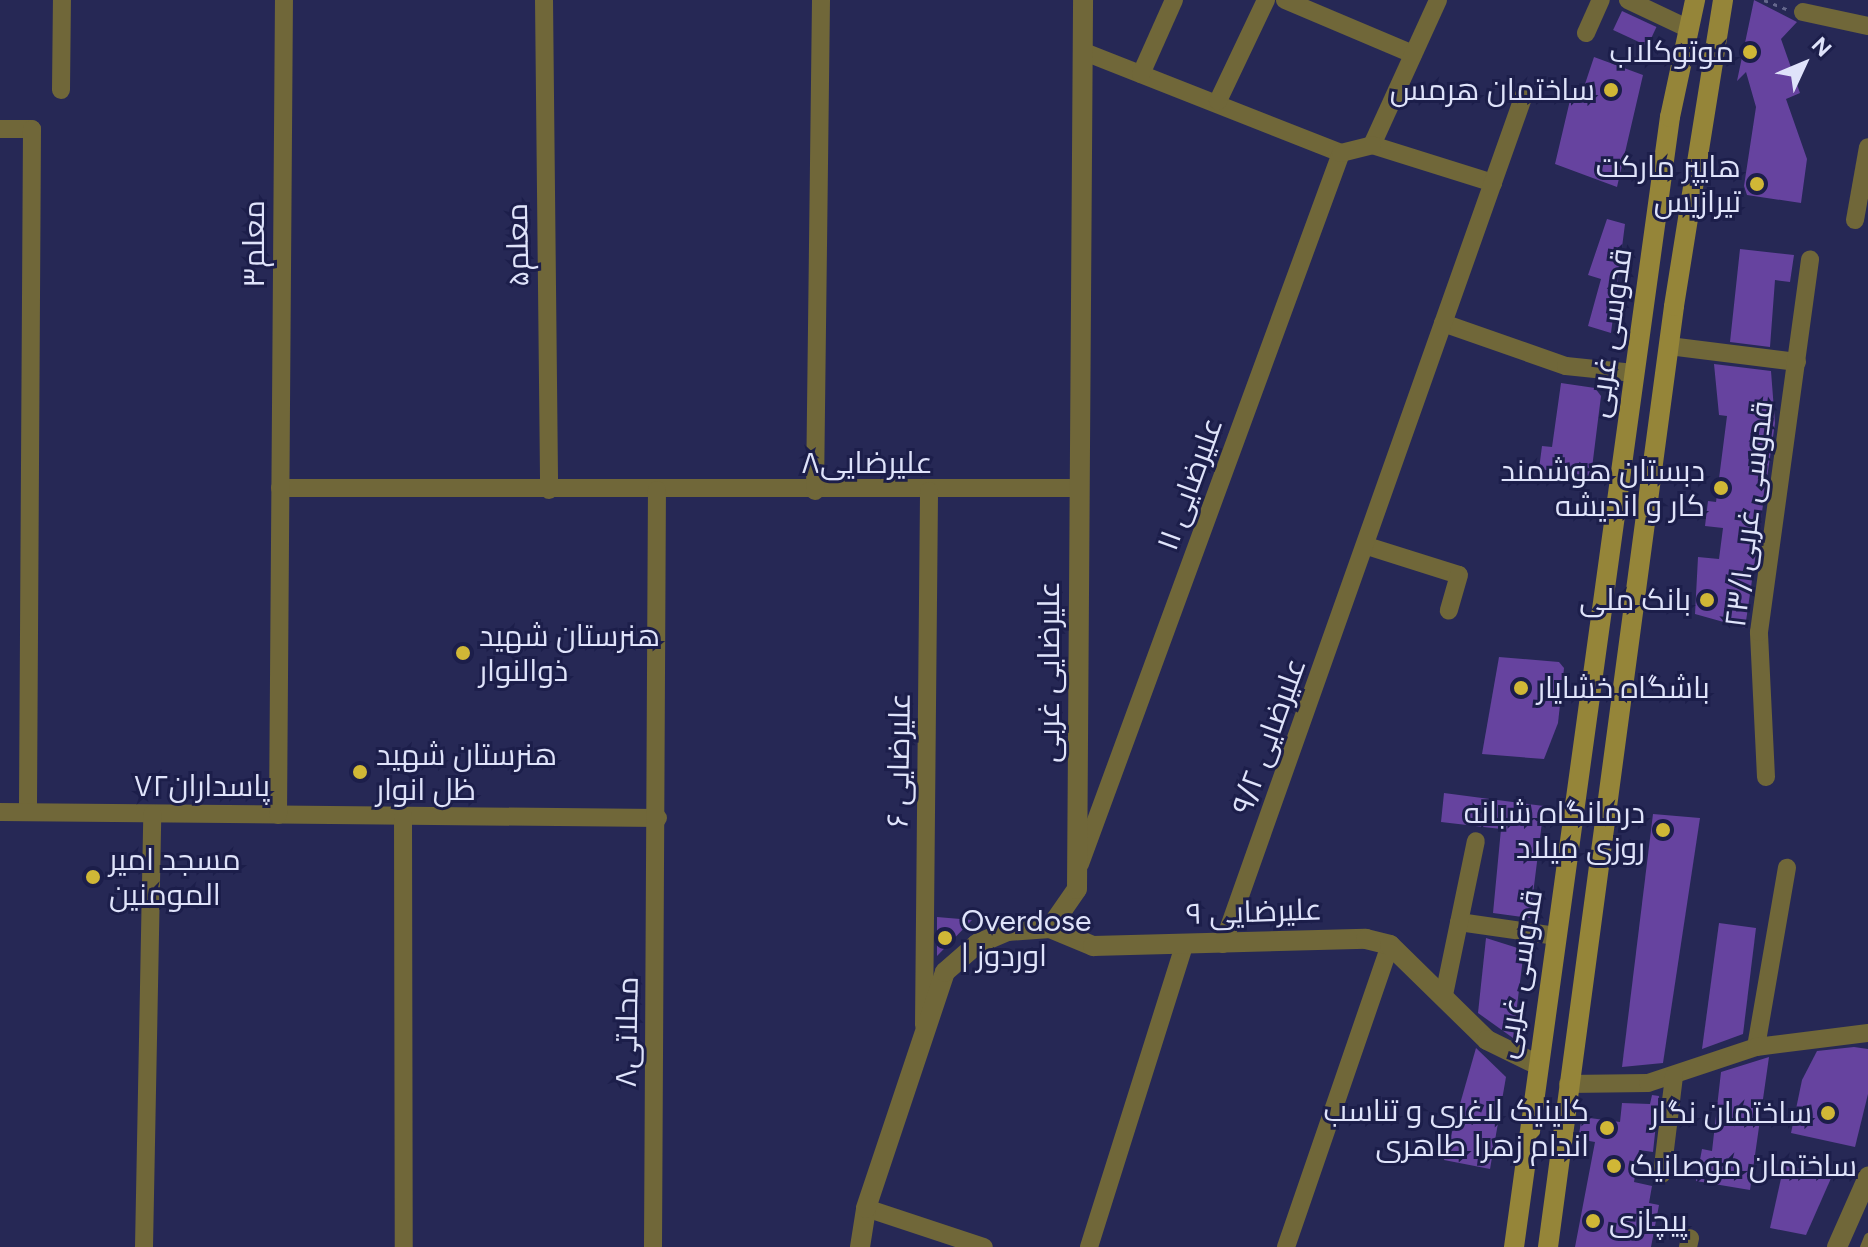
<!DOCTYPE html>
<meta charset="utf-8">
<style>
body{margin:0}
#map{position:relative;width:1868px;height:1247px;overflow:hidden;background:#262855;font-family:Figtree,Cairo,sans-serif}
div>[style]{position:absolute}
.building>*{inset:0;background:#66439f;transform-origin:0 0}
.path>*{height:3px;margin-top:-1.5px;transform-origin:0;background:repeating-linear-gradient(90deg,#64678c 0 4px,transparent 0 10px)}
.service>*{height:9px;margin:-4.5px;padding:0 4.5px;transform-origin:4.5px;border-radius:4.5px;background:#706739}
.minor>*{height:18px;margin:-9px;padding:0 9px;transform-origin:9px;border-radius:9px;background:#706739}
.tertiary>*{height:20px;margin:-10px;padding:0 10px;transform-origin:10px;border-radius:10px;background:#706739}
.secondary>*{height:20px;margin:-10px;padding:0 10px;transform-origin:10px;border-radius:10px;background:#958539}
.dots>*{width:22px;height:22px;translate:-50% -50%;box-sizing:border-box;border:4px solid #1c1e4a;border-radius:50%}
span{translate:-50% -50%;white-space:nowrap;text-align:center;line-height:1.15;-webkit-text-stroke:6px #1c1e4a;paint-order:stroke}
.poi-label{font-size:30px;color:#dfe3fa}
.right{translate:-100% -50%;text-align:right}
.left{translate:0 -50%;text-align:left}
.street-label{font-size:30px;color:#dfe3fa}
.north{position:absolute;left:1764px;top:24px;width:80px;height:80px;-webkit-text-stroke:6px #1c1e4a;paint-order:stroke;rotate:46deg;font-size:22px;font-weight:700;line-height:32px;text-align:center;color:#dfe3fa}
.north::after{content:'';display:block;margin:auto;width:28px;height:36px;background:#dfe3fa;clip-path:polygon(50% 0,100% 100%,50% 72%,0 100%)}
</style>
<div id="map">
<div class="building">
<div style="clip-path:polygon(1754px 0,1797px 22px,1781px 39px,1800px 93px,1786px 99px,1807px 159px,1801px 203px,1747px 195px,1744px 186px,1756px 107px,1746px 72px,1737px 81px)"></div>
<div style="left:1622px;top:11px;width:38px;height:21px;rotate:25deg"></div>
<div style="clip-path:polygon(1594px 57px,1643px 75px,1617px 187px,1555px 164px,1571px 96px,1580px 99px)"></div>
<div style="clip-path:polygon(1607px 219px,1625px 224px,1611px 333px,1588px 326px,1601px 279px,1588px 275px)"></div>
<div style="clip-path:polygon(1740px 249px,1794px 255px,1790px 282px,1775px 280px,1770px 347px,1730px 342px)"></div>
<div style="clip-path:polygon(1714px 364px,1771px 371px,1775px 423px,1745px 628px,1695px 614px,1698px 557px,1719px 559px,1723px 528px,1705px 526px,1708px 501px,1716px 502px,1727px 416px,1719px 415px)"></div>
<div style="clip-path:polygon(1561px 383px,1595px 388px,1601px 396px,1591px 476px,1539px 469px,1542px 446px,1552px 447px,1553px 440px)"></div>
<div style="clip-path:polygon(1499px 657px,1559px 662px,1564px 668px,1558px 723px,1544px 759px,1482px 754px)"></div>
<div style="clip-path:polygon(1444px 793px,1544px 806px,1530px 918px,1493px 913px,1501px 829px,1441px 822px)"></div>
<div style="clip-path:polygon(1653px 814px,1700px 818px,1663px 1063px,1622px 1067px)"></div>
<div style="clip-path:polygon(937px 917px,972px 920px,937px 956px)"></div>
<div style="clip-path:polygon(1719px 923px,1756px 928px,1743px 1034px,1702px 1049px)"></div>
<div style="clip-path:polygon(1486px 938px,1524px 950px,1513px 1038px,1478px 1013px)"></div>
<div style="clip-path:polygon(1854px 1047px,1868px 1049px,1868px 1094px,1855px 1147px,1791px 1133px,1802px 1080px,1817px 1051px)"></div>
<div style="clip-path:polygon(1476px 1048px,1506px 1077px,1490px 1169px,1444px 1160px)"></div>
<div style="clip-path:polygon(1769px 1057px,1750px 1190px,1696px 1181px,1702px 1149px,1712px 1151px,1721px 1072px)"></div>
<div style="clip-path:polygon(1652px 1095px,1659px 1096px,1653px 1152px,1639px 1150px,1634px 1182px,1652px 1186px,1649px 1203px,1659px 1205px,1651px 1247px,1575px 1247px,1595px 1142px,1578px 1139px,1582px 1117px,1620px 1122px,1622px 1103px,1650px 1104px)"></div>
<div style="clip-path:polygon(1784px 1165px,1832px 1176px,1806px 1235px,1770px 1228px)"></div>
</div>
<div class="path">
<div style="left:1764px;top:0;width:27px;rotate:22deg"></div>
</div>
<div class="service">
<div style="left:1864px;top:1247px;width:11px;rotate:-68deg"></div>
</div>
<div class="minor">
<div style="left:544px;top:0;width:490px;rotate:89.4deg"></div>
<div style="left:1285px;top:0;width:139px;rotate:22.9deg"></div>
<div style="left:1628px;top:0;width:68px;rotate:25.4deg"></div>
<div style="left:1803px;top:12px;width:66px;rotate:12.2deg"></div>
<div style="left:1586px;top:33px;width:36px;rotate:-66deg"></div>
<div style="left:1082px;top:51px;width:278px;rotate:21.5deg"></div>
<div style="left:1141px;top:74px;width:81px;rotate:-66deg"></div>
<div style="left:61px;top:90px;width:90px;rotate:-89.4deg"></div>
<div style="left:1218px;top:101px;width:112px;rotate:-64.6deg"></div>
<div style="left:0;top:129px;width:32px"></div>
<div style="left:32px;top:129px;width:683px;rotate:90.34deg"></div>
<div style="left:1372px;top:145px;width:159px;rotate:-65.5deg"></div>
<div style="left:1372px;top:145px;width:127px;rotate:17.4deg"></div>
<div style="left:1855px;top:220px;width:74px;rotate:-79.9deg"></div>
<div style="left:1443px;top:323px;width:130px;rotate:19.3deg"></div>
<div style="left:1566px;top:366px;width:68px;rotate:5.9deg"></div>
<div style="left:1669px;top:346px;width:129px;rotate:7.1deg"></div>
<div style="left:280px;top:488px;width:797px"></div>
<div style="left:815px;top:491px;width:491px;rotate:-89.3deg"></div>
<div style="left:1367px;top:546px;width:96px;rotate:17.5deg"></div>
<div style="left:1459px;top:575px;width:37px;rotate:106deg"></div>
<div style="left:1766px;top:777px;width:145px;rotate:-92.8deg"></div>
<div style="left:1759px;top:632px;width:376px;rotate:-82.2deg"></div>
<div style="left:0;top:812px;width:658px;rotate:0.52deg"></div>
<div style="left:278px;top:815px;width:815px;rotate:-89.58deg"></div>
<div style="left:403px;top:816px;width:431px;rotate:89.9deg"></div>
<div style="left:1080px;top:864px;width:757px;rotate:-69.84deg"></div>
<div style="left:1341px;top:153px;width:32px;rotate:-14deg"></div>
<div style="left:1459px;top:922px;width:98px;rotate:8.2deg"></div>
<div style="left:1223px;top:944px;width:901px;rotate:-70.48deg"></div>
<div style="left:1444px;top:995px;width:157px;rotate:-78.3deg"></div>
<div style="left:924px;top:1025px;width:534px;rotate:-89.46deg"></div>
<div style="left:1756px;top:1047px;width:182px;rotate:-80.2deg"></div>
<div style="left:1568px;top:1084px;width:80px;rotate:-0.7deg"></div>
<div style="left:1648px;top:1083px;width:114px;rotate:-18.4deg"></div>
<div style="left:1756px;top:1047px;width:113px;rotate:-7.1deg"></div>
<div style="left:1662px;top:1174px;width:99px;rotate:-83deg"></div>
<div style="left:866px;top:1208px;width:124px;rotate:18.3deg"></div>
<div style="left:144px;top:1247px;width:433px;rotate:-88.9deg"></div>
<div style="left:653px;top:1247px;width:757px;rotate:-89.7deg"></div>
<div style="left:1089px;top:1247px;width:317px;rotate:-72.5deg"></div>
<div style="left:1286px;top:1247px;width:319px;rotate:-71deg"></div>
<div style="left:1688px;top:1247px;width:9px;rotate:-77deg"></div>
</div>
<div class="tertiary">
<div style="left:1050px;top:928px;width:47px;rotate:22.7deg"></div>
<div style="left:1093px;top:946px;width:273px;rotate:-1.5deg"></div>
<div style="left:1366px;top:939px;width:25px;rotate:14deg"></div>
<div style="left:1390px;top:945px;width:136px;rotate:44.4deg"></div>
<div style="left:1487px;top:1040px;width:52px;rotate:26.1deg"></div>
<div style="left:860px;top:1247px;width:39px;rotate:-81deg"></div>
<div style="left:866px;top:1208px;width:249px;rotate:-71.5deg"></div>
<div style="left:945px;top:972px;width:43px;rotate:-41.2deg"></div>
<div style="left:977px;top:944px;width:33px;rotate:-23deg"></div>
<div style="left:1007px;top:931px;width:43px;rotate:-4deg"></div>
<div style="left:1050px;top:928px;width:47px;rotate:-55.3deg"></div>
<div style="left:1077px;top:889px;width:889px;rotate:-89.61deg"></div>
<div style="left:1837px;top:1247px;width:77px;rotate:-66.1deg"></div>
</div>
<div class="secondary">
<div style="left:1514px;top:1247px;width:1141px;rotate:-82.14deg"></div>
<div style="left:1670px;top:117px;width:120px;rotate:-77.9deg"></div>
<div style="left:1548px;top:1247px;width:949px;rotate:-82.37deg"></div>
<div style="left:1674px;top:306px;width:310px;rotate:-80.9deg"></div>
</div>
<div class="dots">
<div style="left:1750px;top:52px;background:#d0b736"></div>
<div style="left:1611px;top:90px;background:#d0b736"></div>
<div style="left:1757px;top:184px;background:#d0b736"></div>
<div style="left:1721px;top:488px;background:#d0b736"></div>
<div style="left:1707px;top:600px;background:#d0b736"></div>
<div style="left:463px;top:653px;background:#d0b736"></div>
<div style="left:1521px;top:688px;background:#d0b736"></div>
<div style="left:360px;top:772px;background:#d0b736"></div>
<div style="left:1663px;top:830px;background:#d0b736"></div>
<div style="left:93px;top:877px;background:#d0b736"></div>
<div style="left:945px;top:938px;background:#d0b736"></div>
<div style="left:1828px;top:1113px;background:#d0b736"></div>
<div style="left:1607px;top:1128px;background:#d0b736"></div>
<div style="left:1614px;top:1166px;background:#d0b736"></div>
<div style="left:1593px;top:1221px;background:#d0b736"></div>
</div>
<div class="poi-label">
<span class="right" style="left:1734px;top:52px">موتوکلاب</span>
<span class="right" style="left:1595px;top:90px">ساختمان هرمس</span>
<span class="right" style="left:1741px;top:184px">هایپر مارکت<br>تیرازیس</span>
<span class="right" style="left:1705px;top:488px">دبستان هوشمند<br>کار و اندیشه</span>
<span class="right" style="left:1691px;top:600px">بانک ملی</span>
<span class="left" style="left:479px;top:653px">هنرستان شهید<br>ذوالنوار</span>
<span class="left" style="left:1537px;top:688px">باشگاه خشایار</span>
<span class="left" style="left:376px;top:772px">هنرستان شهید<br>ظل انوار</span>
<span class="right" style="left:1645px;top:830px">درمانگاه شبانه<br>روزی میلاد</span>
<span class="left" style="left:109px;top:877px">مسجد امیر<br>المومنین</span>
<span class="left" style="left:961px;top:938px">Overdose<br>| اوردوز</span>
<span class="right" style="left:1589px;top:1128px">کلینیک لاغری و تناسب<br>اندام زهرا طاهری</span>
<span class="right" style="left:1812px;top:1113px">ساختمان نگار</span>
<span class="left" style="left:1630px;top:1166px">ساختمان موصانیک</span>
<span class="left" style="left:1609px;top:1221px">پیچازی</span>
</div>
<div class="street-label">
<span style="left:254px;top:244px;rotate:-90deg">معلم۳</span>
<span style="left:518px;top:245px;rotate:-91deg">معلم۵</span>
<span style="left:1610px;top:333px;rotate:-82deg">قدوسی غربی</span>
<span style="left:867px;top:463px">علیرضایی۸</span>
<span style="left:1190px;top:484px;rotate:-70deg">۱۱ علیرضایی</span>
<span style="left:1749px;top:514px;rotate:-83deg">قدوسی غربی۲۳/۱</span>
<span style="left:1049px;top:672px;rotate:-90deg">علیرضایی غربی</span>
<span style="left:1269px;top:736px;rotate:-70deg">۹/۲ علیرضایی</span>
<span style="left:899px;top:760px;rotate:-89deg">۶ علیرضایی</span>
<span style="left:202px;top:786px">پاسداران۷۲</span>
<span style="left:1254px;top:912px;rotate:-2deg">۹ علیرضایی</span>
<span style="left:1519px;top:974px;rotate:-81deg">قدوسی غربی</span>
<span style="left:627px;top:1032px;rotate:-89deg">محلاتی۸</span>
</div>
<div class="north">N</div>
</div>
